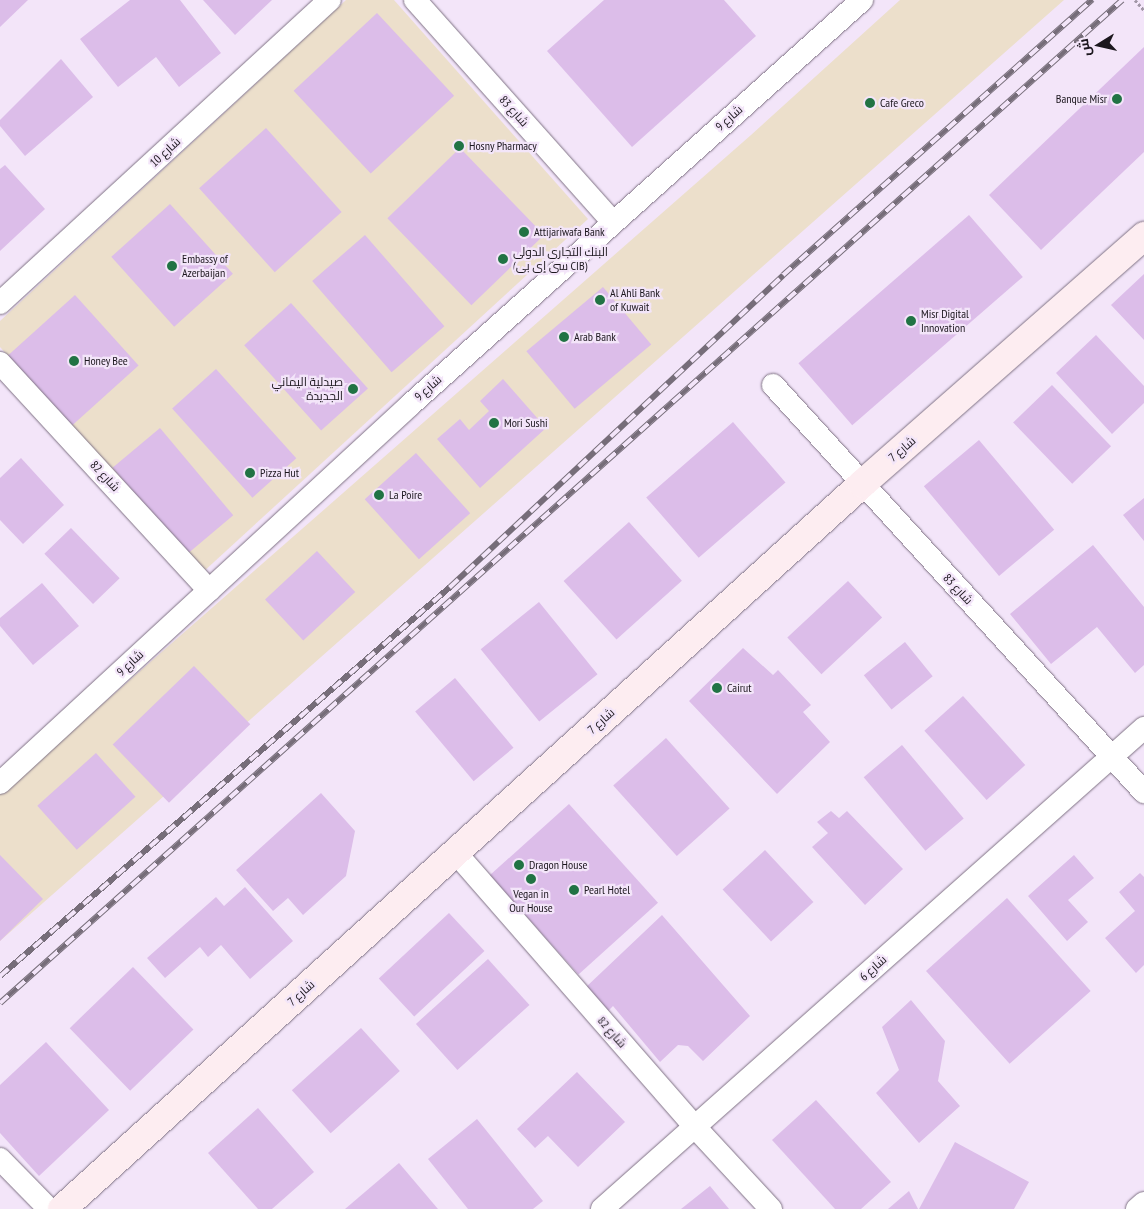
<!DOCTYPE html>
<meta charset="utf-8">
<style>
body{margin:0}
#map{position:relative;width:1144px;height:1209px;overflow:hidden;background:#f3e5f9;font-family:"PT Sans Narrow",Cairo,sans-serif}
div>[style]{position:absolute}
.commercial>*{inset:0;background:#ecdfcb}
.building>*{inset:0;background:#dcbde9;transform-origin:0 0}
.path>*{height:3px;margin-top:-1.5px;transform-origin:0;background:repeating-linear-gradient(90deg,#a297a7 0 2.5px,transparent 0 5px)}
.roads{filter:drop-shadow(0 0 1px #7f7284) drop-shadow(0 0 1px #7f7284)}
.street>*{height:22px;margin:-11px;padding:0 11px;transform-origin:11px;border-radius:11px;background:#fff}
.secondary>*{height:28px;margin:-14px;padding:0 14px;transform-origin:14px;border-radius:14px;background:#fdedf1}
.rail>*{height:5.5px;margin-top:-2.75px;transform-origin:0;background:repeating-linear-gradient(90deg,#f3e5f9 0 11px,#766d79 0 22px);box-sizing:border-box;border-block:1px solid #766d79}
.dots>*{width:14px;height:14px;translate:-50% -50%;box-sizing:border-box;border:2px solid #f3e5f9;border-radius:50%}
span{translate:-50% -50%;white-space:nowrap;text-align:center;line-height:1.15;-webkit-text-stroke:4.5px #f3e5f9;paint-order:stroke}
.poi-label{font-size:12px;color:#1c171e}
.right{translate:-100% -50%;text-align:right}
.left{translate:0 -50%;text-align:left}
.street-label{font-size:12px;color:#1c171e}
.north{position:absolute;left:1074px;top:20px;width:50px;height:50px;-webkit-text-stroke:4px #f3e5f9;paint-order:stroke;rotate:260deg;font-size:14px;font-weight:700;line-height:20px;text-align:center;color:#1c171e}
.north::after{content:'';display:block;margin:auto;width:18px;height:22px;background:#1c171e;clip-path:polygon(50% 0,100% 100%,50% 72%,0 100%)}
</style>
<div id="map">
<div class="commercial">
<div style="clip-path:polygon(346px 0,394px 0,588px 219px,202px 573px,0 347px,0 321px)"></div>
<div style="clip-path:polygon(900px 0,1064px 0,0 941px,0 794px,751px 135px)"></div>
</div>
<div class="building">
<div style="clip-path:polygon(0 0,28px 0,0 27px)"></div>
<div style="clip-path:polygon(130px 0,180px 0,221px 53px,179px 87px,156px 57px,118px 87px,80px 39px)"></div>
<div style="clip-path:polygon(203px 0,272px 0,235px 35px)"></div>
<div style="clip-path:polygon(604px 0,724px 0,756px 36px,632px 147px,547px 51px)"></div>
<div style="left:377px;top:13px;width:113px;height:114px;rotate:47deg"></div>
<div style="clip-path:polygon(1144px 47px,1144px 152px,1041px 250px,989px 195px)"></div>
<div style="clip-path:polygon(61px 59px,93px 97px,25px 156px,0 126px,0 120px)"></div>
<div style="left:266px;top:128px;width:113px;height:90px;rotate:48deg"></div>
<div style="left:460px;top:148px;width:121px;height:101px;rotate:46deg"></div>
<div style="clip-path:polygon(5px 165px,45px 209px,0 251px,0 169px)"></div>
<div style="left:170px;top:204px;width:94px;height:79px;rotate:48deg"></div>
<div style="left:969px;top:215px;width:82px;height:226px;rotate:49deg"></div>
<div style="left:365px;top:235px;width:121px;height:70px;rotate:49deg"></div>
<div style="clip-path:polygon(1144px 274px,1144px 340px,1111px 305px)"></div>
<div style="left:603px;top:287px;width:75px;height:100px;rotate:50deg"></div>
<div style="left:75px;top:295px;width:95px;height:91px;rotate:48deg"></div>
<div style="left:291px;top:303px;width:115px;height:63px;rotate:48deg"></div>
<div style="clip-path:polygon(1096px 335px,1144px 386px,1144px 403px,1112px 434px,1056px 373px)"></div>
<div style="left:216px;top:369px;width:120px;height:59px;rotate:48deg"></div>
<div style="clip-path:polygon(503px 379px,546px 428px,480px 488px,437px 439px,460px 419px,469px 430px,489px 411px,480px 401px)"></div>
<div style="left:1052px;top:385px;width:85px;height:54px;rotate:46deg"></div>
<div style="left:733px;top:422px;width:80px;height:115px;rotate:49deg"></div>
<div style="left:160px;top:428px;width:114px;height:62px;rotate:50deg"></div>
<div style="left:979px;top:440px;width:117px;height:72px;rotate:50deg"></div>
<div style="left:416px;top:453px;width:81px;height:69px;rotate:48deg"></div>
<div style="clip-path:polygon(21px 458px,64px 505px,23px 544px,0 520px,0 478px)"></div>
<div style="clip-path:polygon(1144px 498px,1144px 541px,1123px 515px)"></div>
<div style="left:629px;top:522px;width:79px;height:88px;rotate:48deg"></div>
<div style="left:71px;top:528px;width:70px;height:37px;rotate:46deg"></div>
<div style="clip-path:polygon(1093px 545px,1144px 607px,1144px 665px,1135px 673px,1097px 627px,1051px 664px,1010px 614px)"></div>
<div style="left:317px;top:551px;width:56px;height:71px;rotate:47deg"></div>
<div style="left:848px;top:581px;width:50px;height:83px;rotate:47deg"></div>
<div style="clip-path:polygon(42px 583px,79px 626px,33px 665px,0 626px,0 618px)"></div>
<div style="left:539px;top:602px;width:93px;height:75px;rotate:51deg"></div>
<div style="left:905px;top:642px;width:44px;height:53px;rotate:51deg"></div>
<div style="clip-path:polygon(743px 648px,773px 675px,778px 670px,811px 705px,803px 712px,830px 742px,777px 794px,689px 701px)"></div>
<div style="left:194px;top:666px;width:81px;height:113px;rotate:46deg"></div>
<div style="left:455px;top:678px;width:91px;height:52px;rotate:50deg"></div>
<div style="left:963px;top:696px;width:93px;height:52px;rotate:48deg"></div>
<div style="left:666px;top:738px;width:95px;height:71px;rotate:48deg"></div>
<div style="left:902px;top:745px;width:96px;height:50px;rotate:50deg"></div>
<div style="left:96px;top:753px;width:59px;height:79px;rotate:48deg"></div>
<div style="clip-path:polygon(321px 793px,355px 831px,346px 876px,303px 915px,288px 898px,273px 911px,236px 870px)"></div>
<div style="left:569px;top:804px;width:133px;height:107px;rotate:48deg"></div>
<div style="clip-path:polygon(831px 811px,839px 818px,847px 811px,903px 869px,865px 905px,812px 847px,828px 833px,817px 822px)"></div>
<div style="left:765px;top:850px;width:71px;height:58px;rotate:47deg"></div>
<div style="clip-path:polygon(0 855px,43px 899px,0 941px)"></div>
<div style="clip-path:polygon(1074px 855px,1094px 878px,1068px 900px,1088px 922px,1067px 941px,1028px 896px)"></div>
<div style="clip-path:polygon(1140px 873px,1144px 877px,1144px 965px,1136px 973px,1105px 938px,1135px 911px,1119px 892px)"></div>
<div style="clip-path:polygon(245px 887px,293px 941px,250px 979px,221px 945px,208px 957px,200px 947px,165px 978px,147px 958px,216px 897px,224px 906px)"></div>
<div style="left:1007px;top:898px;width:125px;height:109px;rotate:48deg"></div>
<div style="left:449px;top:913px;width:52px;height:96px;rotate:47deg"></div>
<div style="clip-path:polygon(662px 915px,750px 1016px,703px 1061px,688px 1046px,678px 1045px,660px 1062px,613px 1006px,606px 1013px,585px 988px)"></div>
<div style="left:488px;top:959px;width:62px;height:97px;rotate:48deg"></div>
<div style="left:133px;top:967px;width:87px;height:88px;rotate:46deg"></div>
<div style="clip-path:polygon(911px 1000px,945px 1041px,938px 1081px,960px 1106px,919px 1143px,876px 1093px,899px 1070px,882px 1027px)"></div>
<div style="left:361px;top:1028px;width:58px;height:93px;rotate:48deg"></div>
<div style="clip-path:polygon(46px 1042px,109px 1110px,39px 1176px,0 1133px,0 1085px)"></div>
<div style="clip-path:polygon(577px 1072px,625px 1122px,578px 1167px,548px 1136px,535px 1148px,517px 1129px)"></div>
<div style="clip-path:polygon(816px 1100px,891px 1182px,861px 1209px,835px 1209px,772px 1140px)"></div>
<div style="clip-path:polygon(258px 1108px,314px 1172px,272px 1209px,258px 1209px,208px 1153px)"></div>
<div style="clip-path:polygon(477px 1119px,543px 1201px,533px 1209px,468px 1209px,428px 1159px)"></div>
<div style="clip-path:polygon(955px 1142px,1029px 1182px,1014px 1209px,919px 1209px)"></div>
<div style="clip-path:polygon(399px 1163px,438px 1209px,345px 1209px)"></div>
<div style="clip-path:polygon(710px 1186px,729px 1209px,681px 1209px)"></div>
<div style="clip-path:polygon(909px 1191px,918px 1209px,888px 1209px)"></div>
</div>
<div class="path">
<div style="left:1135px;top:0;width:13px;rotate:48deg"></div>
</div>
<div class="roads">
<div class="street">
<div style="left:415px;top:0;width:297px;rotate:48.3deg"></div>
<div style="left:0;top:303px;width:448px;rotate:-42.6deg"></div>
<div style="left:0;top:363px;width:309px;rotate:47.4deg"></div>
<div style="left:773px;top:385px;width:551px;rotate:47.65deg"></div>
<div style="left:0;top:783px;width:558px;rotate:-42.67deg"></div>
<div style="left:410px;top:405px;width:607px;rotate:-41.86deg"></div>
<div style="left:456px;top:853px;width:364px;rotate:48.9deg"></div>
<div style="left:695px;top:1127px;width:112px;rotate:47.2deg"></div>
<div style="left:0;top:1159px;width:70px;rotate:45.6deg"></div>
<div style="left:602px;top:1209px;width:725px;rotate:-41.59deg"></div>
<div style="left:1137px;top:1209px;width:9px;rotate:-41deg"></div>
</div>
<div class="secondary">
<div style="left:62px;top:1209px;width:1080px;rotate:-42.18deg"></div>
<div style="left:862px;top:484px;width:376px;rotate:-41.3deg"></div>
</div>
</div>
<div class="rail">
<div style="left:0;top:976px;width:595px;rotate:-40.84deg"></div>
<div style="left:450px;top:587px;width:456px;rotate:-43.1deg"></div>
<div style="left:783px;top:275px;width:414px;rotate:-41.7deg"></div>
<div style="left:0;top:1003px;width:1505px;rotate:-41.79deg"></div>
</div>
<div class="dots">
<div style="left:1117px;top:99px;background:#217344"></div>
<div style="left:870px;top:103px;background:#217344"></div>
<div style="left:459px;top:146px;background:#217344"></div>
<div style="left:524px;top:232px;background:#217344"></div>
<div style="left:503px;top:259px;background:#217344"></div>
<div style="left:172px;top:266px;background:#217344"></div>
<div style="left:600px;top:300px;background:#217344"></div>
<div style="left:911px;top:321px;background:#217344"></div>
<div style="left:564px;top:337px;background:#217344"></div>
<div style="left:74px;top:361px;background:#217344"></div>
<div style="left:353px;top:389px;background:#217344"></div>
<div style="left:494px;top:423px;background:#217344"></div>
<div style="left:250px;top:473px;background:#217344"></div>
<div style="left:379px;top:495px;background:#217344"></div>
<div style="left:717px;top:688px;background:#217344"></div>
<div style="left:519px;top:865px;background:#217344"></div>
<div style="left:531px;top:879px;background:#217344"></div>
<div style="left:574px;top:890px;background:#217344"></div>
</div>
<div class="poi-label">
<span class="right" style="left:1107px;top:99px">Banque Misr</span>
<span class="left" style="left:880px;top:103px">Cafe Greco</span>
<span class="left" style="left:469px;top:146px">Hosny Pharmacy</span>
<span class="left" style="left:534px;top:232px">Attijariwafa Bank</span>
<span class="left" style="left:513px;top:259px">البنك التجارى الدولى<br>(سى إى بى CIB)</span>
<span class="left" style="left:182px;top:266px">Embassy of<br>Azerbaijan</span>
<span class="left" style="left:610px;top:300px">Al Ahli Bank<br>of Kuwait</span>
<span class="left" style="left:921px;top:321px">Misr Digital<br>Innovation</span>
<span class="left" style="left:574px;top:337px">Arab Bank</span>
<span class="left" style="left:84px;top:361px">Honey Bee</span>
<span class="right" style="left:343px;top:389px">صيدلية اليماني<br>الجديدة</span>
<span class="left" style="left:504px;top:423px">Mori Sushi</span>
<span class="left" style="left:260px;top:473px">Pizza Hut</span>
<span class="left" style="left:389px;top:495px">La Poire</span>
<span class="left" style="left:727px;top:688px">Cairut</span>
<span class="left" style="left:529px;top:865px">Dragon House</span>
<span class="left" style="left:584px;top:890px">Pearl Hotel</span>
<span style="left:531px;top:901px">Vegan in<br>Our House</span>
</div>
<div class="street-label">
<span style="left:514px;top:111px;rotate:48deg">شارع 83</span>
<span style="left:729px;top:118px;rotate:-42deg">شارع 9</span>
<span style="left:165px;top:152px;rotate:-43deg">شارع 10</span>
<span style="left:428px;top:388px;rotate:-42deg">شارع 9</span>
<span style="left:902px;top:449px;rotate:-41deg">شارع 7</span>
<span style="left:105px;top:476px;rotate:47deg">شارع 82</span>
<span style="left:958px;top:589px;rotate:47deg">شارع 83</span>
<span style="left:130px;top:663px;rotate:-43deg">شارع 9</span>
<span style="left:601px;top:721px;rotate:-42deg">شارع 7</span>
<span style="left:873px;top:968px;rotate:-42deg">شارع 6</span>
<span style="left:301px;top:993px;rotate:-42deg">شارع 7</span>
<span style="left:612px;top:1032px;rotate:49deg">شارع 82</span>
</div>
<div class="north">ش</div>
</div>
